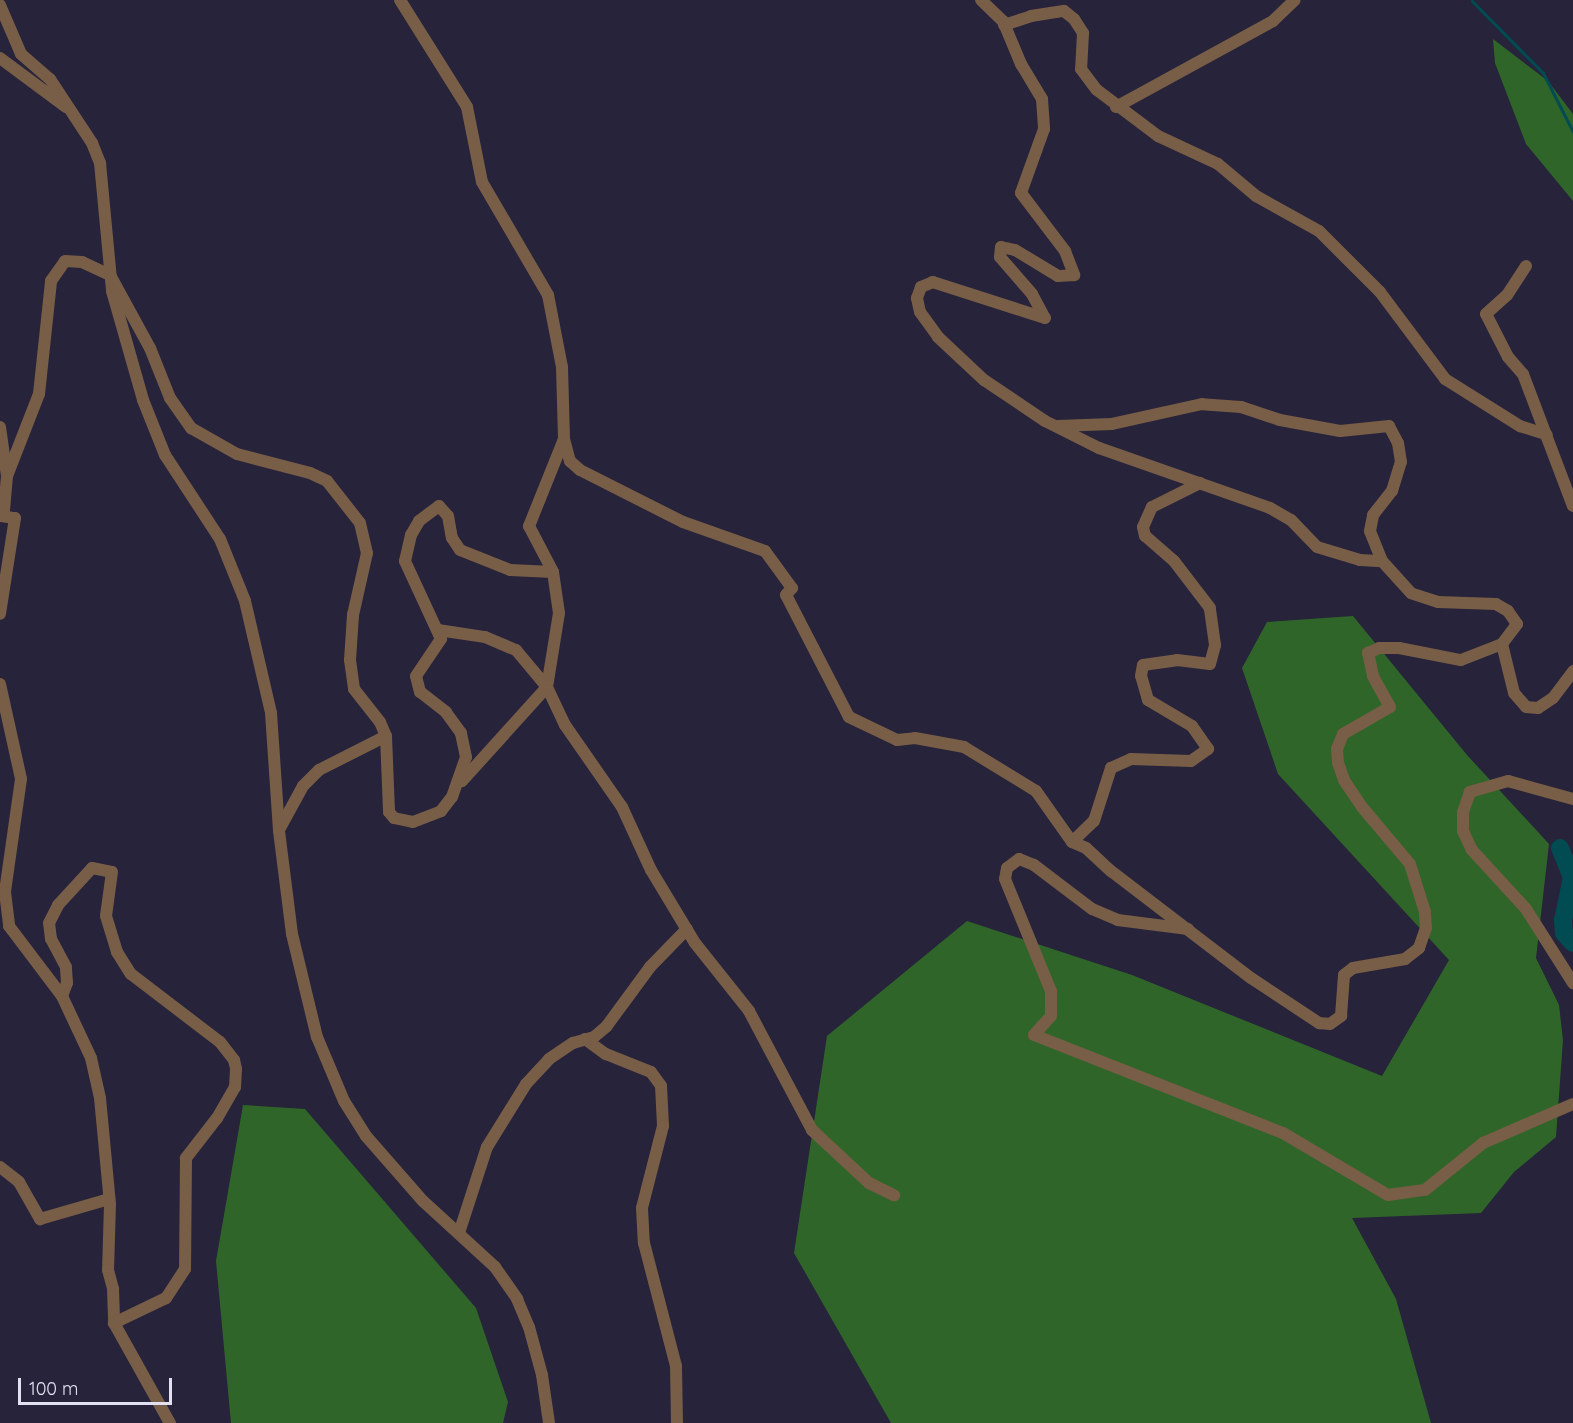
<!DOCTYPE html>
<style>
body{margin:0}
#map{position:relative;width:1573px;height:1423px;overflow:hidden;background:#26233a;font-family:Quicksand,sans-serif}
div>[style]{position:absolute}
.forest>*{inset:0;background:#306529}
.stream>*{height:3px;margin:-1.5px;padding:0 1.5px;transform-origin:1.5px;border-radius:1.5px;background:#004c52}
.river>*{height:18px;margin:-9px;padding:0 9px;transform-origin:9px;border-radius:9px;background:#004c52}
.street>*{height:12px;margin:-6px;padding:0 6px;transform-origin:6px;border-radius:6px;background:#785d47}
span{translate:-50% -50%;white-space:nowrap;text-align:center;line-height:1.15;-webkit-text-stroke:5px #26233a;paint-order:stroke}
.scale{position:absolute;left:18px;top:1378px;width:154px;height:27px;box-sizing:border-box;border:3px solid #e2e1f1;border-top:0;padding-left:8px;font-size:18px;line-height:21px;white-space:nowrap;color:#e2e1f1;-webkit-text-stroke:4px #26233a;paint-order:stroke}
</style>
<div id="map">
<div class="forest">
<div style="clip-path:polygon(1493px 39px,1548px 81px,1573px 114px,1573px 201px,1526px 144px,1495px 63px)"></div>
<div style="clip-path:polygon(1353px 616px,1467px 755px,1549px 844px,1536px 958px,1559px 1005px,1563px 1040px,1556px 1137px,1514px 1172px,1481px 1213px,1352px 1218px,1396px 1299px,1431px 1423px,891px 1423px,794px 1253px,827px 1036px,967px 921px,1132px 975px,1382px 1076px,1449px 960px,1278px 774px,1242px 668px,1267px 622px)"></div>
<div style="clip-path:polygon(243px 1105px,305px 1109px,476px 1308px,508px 1402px,503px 1423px,231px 1423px,216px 1261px)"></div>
</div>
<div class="stream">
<div style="left:1472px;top:1px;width:101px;rotate:45.4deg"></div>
<div style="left:1543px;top:73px;width:66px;rotate:63deg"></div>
</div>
<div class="river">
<div style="left:1560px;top:848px;width:31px;rotate:68deg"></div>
<div style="left:1572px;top:877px;width:44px;rotate:101.8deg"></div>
<div style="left:1563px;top:920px;width:13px;rotate:86deg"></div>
<div style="left:1564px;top:933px;width:13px;rotate:48deg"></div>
</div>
<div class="street">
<div style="left:400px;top:0;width:126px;rotate:57.9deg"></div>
<div style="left:467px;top:107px;width:76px;rotate:78.7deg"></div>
<div style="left:482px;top:182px;width:131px;rotate:59.7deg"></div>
<div style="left:548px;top:295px;width:73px;rotate:79deg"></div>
<div style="left:562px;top:367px;width:72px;rotate:88.4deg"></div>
<div style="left:564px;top:439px;width:23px;rotate:75deg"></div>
<div style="left:570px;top:461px;width:13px;rotate:42deg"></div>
<div style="left:580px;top:470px;width:115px;rotate:26.8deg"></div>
<div style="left:683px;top:522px;width:87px;rotate:19.5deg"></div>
<div style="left:765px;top:551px;width:46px;rotate:53.9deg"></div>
<div style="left:792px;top:588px;width:9px;rotate:131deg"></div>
<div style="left:786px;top:595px;width:137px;rotate:62.7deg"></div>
<div style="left:849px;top:717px;width:53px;rotate:25.6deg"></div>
<div style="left:897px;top:740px;width:18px;rotate:-6deg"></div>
<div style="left:915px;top:738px;width:50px;rotate:10.4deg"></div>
<div style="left:964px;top:747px;width:84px;rotate:31.4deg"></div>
<div style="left:1036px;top:791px;width:62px;rotate:54.8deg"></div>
<div style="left:1072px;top:842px;width:15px;rotate:23deg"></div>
<div style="left:1086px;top:848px;width:34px;rotate:43deg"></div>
<div style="left:1111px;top:871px;width:176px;rotate:37.4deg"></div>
<div style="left:1251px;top:978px;width:82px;rotate:33.5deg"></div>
<div style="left:1319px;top:1023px;width:11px;rotate:5deg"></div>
<div style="left:1330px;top:1024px;width:14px;rotate:-36deg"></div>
<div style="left:1341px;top:1016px;width:41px;rotate:-85.8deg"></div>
<div style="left:1344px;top:975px;width:11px;rotate:-38deg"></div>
<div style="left:1353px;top:968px;width:53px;rotate:-9.8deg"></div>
<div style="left:1405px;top:959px;width:18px;rotate:-38deg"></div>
<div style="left:1419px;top:948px;width:21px;rotate:-71deg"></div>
<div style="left:1426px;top:928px;width:16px;rotate:-94deg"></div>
<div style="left:1425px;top:912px;width:50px;rotate:-107.4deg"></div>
<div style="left:1410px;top:864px;width:75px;rotate:-130.1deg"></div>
<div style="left:1362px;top:807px;width:32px;rotate:-124deg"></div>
<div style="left:1344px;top:780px;width:18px;rotate:-109deg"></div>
<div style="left:1338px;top:763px;width:14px;rotate:-94deg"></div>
<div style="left:1337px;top:749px;width:16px;rotate:-68deg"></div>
<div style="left:1343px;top:734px;width:54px;rotate:-29.9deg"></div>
<div style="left:1390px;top:707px;width:35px;rotate:-119deg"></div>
<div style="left:1373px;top:676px;width:24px;rotate:-102deg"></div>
<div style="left:1368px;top:653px;width:12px;rotate:-24deg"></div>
<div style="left:1379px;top:648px;width:20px"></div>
<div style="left:1399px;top:648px;width:63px;rotate:11deg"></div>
<div style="left:1461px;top:660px;width:44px;rotate:-21.3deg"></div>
<div style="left:1502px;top:644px;width:25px;rotate:-53deg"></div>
<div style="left:1517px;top:624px;width:16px;rotate:-125deg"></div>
<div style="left:1508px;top:611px;width:14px;rotate:-150deg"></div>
<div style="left:1496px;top:604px;width:58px;rotate:-178deg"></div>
<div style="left:1438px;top:602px;width:28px;rotate:-162deg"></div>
<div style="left:1411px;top:593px;width:43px;rotate:-132.2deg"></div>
<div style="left:1382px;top:561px;width:32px;rotate:-112deg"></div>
<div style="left:1370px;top:531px;width:16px;rotate:-79deg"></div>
<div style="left:1373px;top:515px;width:31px;rotate:-52deg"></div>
<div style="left:1392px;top:491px;width:30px;rotate:-73deg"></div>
<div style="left:1401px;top:462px;width:19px;rotate:-99deg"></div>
<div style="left:1398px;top:443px;width:19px;rotate:-118deg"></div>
<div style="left:1389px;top:426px;width:49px;rotate:174.2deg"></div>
<div style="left:1340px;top:431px;width:61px;rotate:-169.6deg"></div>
<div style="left:1280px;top:420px;width:41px;rotate:-161.6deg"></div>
<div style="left:1241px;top:407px;width:39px;rotate:-176deg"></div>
<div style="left:1202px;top:404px;width:92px;rotate:167.5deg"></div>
<div style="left:1112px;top:424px;width:54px;rotate:177.9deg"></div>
<div style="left:981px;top:0;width:30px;rotate:44deg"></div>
<div style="left:1003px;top:21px;width:47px;rotate:67.3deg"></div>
<div style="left:1021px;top:64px;width:41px;rotate:59deg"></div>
<div style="left:1042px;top:99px;width:30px;rotate:86deg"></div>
<div style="left:1044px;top:129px;width:68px;rotate:109.8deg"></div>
<div style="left:1021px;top:193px;width:73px;rotate:52.8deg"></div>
<div style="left:1065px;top:251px;width:26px;rotate:69deg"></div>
<div style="left:1074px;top:275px;width:16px;rotate:176deg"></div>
<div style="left:1058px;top:276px;width:50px;rotate:-148.8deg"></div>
<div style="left:1015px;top:250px;width:14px;rotate:-168deg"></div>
<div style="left:1001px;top:247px;width:10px;rotate:96deg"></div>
<div style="left:1000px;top:257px;width:49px;rotate:49.1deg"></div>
<div style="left:1032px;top:294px;width:27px;rotate:62deg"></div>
<div style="left:1045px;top:318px;width:118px;rotate:-162.2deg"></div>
<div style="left:933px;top:282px;width:13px;rotate:157deg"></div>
<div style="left:921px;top:287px;width:12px;rotate:110deg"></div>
<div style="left:917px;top:298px;width:14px;rotate:78deg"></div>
<div style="left:920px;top:312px;width:31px;rotate:54deg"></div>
<div style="left:938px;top:337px;width:63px;rotate:43.1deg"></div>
<div style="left:984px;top:380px;width:73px;rotate:33.9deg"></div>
<div style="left:1045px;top:421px;width:60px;rotate:26.6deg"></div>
<div style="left:1099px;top:448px;width:181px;rotate:19.3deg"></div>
<div style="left:1270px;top:508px;width:24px;rotate:30deg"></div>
<div style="left:1291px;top:520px;width:37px;rotate:46deg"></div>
<div style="left:1317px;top:547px;width:45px;rotate:16.8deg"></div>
<div style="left:1360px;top:560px;width:22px;rotate:3deg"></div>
<div style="left:0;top:5px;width:53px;rotate:66.8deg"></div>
<div style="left:21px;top:54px;width:38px;rotate:41deg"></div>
<div style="left:50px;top:79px;width:77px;rotate:56.7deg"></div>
<div style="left:92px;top:143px;width:22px;rotate:68deg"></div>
<div style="left:100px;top:163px;width:129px;rotate:84.6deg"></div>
<div style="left:112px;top:291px;width:113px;rotate:74.1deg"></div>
<div style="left:143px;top:400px;width:59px;rotate:68.2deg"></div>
<div style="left:165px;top:455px;width:100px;rotate:56.8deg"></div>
<div style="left:220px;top:539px;width:67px;rotate:68deg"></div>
<div style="left:245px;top:601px;width:115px;rotate:76.9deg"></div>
<div style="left:271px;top:713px;width:118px;rotate:86.1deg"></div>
<div style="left:279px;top:831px;width:104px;rotate:82.8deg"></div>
<div style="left:292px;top:934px;width:106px;rotate:76.4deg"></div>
<div style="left:317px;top:1037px;width:69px;rotate:67.1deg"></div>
<div style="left:344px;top:1101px;width:41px;rotate:57.8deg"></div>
<div style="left:366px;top:1136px;width:86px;rotate:48.8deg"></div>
<div style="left:423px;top:1201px;width:98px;rotate:42.5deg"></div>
<div style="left:495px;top:1267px;width:39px;rotate:55deg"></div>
<div style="left:517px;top:1299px;width:30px;rotate:67deg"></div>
<div style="left:529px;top:1327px;width:50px;rotate:74.8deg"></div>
<div style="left:542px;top:1375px;width:49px;rotate:81.7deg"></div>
<div style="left:1004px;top:25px;width:28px;rotate:-18deg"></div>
<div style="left:1031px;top:16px;width:33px;rotate:-9deg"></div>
<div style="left:1064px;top:11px;width:13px;rotate:39deg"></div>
<div style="left:1074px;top:19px;width:17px;rotate:57deg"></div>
<div style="left:1083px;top:33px;width:36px;rotate:93deg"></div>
<div style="left:1081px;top:69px;width:26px;rotate:53deg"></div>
<div style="left:1097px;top:90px;width:76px;rotate:37deg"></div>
<div style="left:1158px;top:136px;width:66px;rotate:25deg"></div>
<div style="left:1218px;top:164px;width:50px;rotate:40.1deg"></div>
<div style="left:1256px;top:196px;width:72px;rotate:29.1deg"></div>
<div style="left:1319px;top:231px;width:86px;rotate:45deg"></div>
<div style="left:1380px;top:292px;width:109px;rotate:53.2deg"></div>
<div style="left:1445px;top:379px;width:89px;rotate:32.1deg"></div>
<div style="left:1520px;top:426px;width:28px;rotate:18deg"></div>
<div style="left:0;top:58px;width:82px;rotate:36.6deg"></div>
<div style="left:1116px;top:107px;width:179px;rotate:-28.7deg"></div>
<div style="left:1273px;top:21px;width:30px;rotate:-44deg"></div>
<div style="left:1526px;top:266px;width:35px;rotate:123deg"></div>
<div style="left:1507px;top:295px;width:28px;rotate:138deg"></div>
<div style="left:1486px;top:314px;width:48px;rotate:62.9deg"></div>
<div style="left:1508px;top:357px;width:23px;rotate:49deg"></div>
<div style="left:1523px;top:374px;width:141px;rotate:69.3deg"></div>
<div style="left:0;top:427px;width:49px;rotate:81.9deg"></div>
<div style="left:7px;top:476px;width:38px;rotate:95deg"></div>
<div style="left:564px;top:439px;width:94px;rotate:111.9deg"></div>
<div style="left:529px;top:526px;width:52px;rotate:62.4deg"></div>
<div style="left:553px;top:572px;width:41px;rotate:81.7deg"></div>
<div style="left:559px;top:613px;width:75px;rotate:99.2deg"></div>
<div style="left:547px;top:687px;width:42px;rotate:64.7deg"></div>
<div style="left:565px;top:725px;width:100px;rotate:55.2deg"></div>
<div style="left:622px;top:807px;width:69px;rotate:65.3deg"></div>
<div style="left:651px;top:870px;width:85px;rotate:58.9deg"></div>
<div style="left:695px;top:943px;width:87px;rotate:51.5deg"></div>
<div style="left:749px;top:1011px;width:135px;rotate:62.1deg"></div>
<div style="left:812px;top:1130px;width:78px;rotate:42.9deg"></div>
<div style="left:869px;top:1183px;width:28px;rotate:26deg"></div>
<div style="left:7px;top:476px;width:88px;rotate:-68.7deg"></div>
<div style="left:39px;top:394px;width:114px;rotate:-83.9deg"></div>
<div style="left:51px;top:281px;width:24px;rotate:-55deg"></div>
<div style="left:65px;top:261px;width:17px;rotate:3deg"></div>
<div style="left:82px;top:262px;width:31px;rotate:25deg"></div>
<div style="left:110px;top:275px;width:83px;rotate:61.3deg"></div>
<div style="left:150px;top:348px;width:54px;rotate:68.2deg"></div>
<div style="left:170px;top:398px;width:37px;rotate:55deg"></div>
<div style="left:191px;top:428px;width:53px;rotate:29.5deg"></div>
<div style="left:237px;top:454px;width:75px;rotate:14.6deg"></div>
<div style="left:310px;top:473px;width:19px;rotate:25deg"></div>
<div style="left:327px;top:481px;width:53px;rotate:51.8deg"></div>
<div style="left:360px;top:523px;width:31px;rotate:77deg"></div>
<div style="left:367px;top:553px;width:64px;rotate:102.7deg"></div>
<div style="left:353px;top:615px;width:45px;rotate:93.8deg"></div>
<div style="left:350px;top:660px;width:29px;rotate:82deg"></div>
<div style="left:354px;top:689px;width:42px;rotate:51.8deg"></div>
<div style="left:380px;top:722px;width:15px;rotate:67deg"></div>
<div style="left:386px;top:736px;width:76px;rotate:87.7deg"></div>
<div style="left:389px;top:812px;width:8px;rotate:50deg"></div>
<div style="left:394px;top:818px;width:19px;rotate:12deg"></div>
<div style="left:413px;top:822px;width:30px;rotate:-21deg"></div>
<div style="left:441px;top:811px;width:18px;rotate:-52deg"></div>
<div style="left:452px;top:797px;width:42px;rotate:-70.7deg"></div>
<div style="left:466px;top:757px;width:25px;rotate:-102deg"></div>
<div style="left:461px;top:733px;width:26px;rotate:-126deg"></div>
<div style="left:446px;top:712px;width:33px;rotate:-142deg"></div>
<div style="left:420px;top:692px;width:16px;rotate:-104deg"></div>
<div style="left:416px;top:676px;width:45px;rotate:-56deg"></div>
<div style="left:441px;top:639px;width:86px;rotate:-114.8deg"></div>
<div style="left:405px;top:561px;width:27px;rotate:-77deg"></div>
<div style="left:411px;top:535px;width:16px;rotate:-60deg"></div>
<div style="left:419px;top:521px;width:25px;rotate:-37deg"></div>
<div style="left:439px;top:506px;width:13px;rotate:48deg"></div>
<div style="left:448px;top:516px;width:22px;rotate:80deg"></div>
<div style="left:452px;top:538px;width:14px;rotate:56deg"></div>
<div style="left:460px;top:550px;width:54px;rotate:21.8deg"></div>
<div style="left:510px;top:570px;width:43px;rotate:2.7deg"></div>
<div style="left:0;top:516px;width:15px;rotate:8deg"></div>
<div style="left:15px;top:518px;width:97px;rotate:98.9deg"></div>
<div style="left:438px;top:630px;width:48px;rotate:8.5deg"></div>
<div style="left:485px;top:637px;width:34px;rotate:23deg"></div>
<div style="left:516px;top:650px;width:48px;rotate:50deg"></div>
<div style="left:547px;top:687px;width:127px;rotate:132.1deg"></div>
<div style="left:1502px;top:644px;width:50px;rotate:76.2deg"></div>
<div style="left:1514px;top:693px;width:18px;rotate:49deg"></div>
<div style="left:1526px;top:707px;width:12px;rotate:5deg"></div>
<div style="left:1538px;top:708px;width:18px;rotate:-34deg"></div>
<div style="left:1553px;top:698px;width:34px;rotate:-53deg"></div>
<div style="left:0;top:684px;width:97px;rotate:77.5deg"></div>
<div style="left:21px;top:779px;width:114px;rotate:98.1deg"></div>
<div style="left:5px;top:892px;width:34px;rotate:83deg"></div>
<div style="left:9px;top:926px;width:88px;rotate:52.9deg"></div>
<div style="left:62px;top:996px;width:68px;rotate:64.9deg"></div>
<div style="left:91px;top:1058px;width:41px;rotate:77.3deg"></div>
<div style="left:100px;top:1098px;width:106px;rotate:84.6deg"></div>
<div style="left:110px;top:1204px;width:66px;rotate:91.7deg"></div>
<div style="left:108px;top:1270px;width:20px;rotate:75deg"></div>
<div style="left:113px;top:1289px;width:34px;rotate:88deg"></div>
<div style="left:114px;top:1323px;width:115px;rotate:60.8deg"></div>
<div style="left:1573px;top:799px;width:67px;rotate:-164.5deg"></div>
<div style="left:1508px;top:781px;width:40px;rotate:164deg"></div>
<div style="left:1470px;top:792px;width:21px;rotate:109deg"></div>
<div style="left:1463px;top:812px;width:19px;rotate:90deg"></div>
<div style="left:1463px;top:831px;width:21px;rotate:65deg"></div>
<div style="left:1472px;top:850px;width:80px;rotate:47.5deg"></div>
<div style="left:1526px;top:909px;width:88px;rotate:57.6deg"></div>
<div style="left:279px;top:830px;width:50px;rotate:-61.4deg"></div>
<div style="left:303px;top:786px;width:23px;rotate:-45deg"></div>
<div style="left:319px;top:770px;width:75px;rotate:-26.9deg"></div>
<div style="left:1072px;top:842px;width:30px;rotate:-44deg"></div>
<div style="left:1094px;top:821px;width:56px;rotate:-72.2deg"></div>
<div style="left:1111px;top:768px;width:22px;rotate:-24deg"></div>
<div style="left:1131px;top:759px;width:60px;rotate:1.9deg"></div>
<div style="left:1191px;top:761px;width:21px;rotate:-35deg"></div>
<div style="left:1208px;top:749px;width:28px;rotate:-125deg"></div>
<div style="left:1192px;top:726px;width:51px;rotate:-149.4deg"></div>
<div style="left:1148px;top:700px;width:25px;rotate:-106deg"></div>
<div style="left:1141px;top:676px;width:11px;rotate:-80deg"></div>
<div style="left:1143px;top:665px;width:34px;rotate:-8deg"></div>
<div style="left:1177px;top:660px;width:33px;rotate:7deg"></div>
<div style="left:1210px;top:664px;width:20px;rotate:-75deg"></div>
<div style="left:1215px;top:645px;width:37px;rotate:-98deg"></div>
<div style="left:1210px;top:608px;width:59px;rotate:-127.5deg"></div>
<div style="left:1174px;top:561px;width:38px;rotate:-139deg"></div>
<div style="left:1145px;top:536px;width:9px;rotate:-103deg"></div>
<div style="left:1143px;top:527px;width:22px;rotate:-66deg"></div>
<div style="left:1152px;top:507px;width:54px;rotate:-26.6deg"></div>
<div style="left:1188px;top:929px;width:71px;rotate:-172.7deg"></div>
<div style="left:1118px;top:920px;width:28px;rotate:-157deg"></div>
<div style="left:1092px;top:909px;width:73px;rotate:-142.8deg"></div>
<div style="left:1034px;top:865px;width:16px;rotate:-158deg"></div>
<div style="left:1019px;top:859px;width:15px;rotate:143deg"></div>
<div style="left:1007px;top:868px;width:11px;rotate:100deg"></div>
<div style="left:1005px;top:879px;width:121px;rotate:67.7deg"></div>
<div style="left:1051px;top:991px;width:25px;rotate:90deg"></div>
<div style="left:1051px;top:1016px;width:25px;rotate:132deg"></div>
<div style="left:1034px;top:1035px;width:268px;rotate:21.5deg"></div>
<div style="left:1283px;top:1133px;width:122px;rotate:30.6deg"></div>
<div style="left:1388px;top:1195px;width:37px;rotate:-8deg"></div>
<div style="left:1425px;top:1190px;width:75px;rotate:-39deg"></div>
<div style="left:1483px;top:1143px;width:98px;rotate:-23.4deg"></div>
<div style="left:62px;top:996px;width:14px;rotate:-69deg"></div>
<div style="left:67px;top:983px;width:16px;rotate:-94deg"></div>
<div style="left:66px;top:967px;width:32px;rotate:-118deg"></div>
<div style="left:51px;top:939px;width:16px;rotate:-97deg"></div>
<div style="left:49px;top:923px;width:20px;rotate:-63deg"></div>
<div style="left:58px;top:905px;width:50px;rotate:-47.4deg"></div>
<div style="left:92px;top:868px;width:20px;rotate:11deg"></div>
<div style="left:112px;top:872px;width:44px;rotate:97.8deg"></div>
<div style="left:106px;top:916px;width:38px;rotate:73deg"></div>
<div style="left:117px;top:952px;width:26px;rotate:58deg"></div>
<div style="left:131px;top:974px;width:112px;rotate:37.4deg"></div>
<div style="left:220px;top:1042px;width:23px;rotate:52deg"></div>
<div style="left:234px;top:1060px;width:9px;rotate:77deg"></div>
<div style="left:236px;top:1069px;width:18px;rotate:93deg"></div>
<div style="left:235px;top:1087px;width:36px;rotate:120deg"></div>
<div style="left:217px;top:1118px;width:51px;rotate:127.8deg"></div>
<div style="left:186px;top:1158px;width:111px;rotate:90.5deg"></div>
<div style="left:185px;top:1269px;width:35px;rotate:123deg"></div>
<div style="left:166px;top:1298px;width:58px;rotate:154.3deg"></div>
<div style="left:585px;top:1039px;width:26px;rotate:36deg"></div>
<div style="left:606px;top:1054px;width:48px;rotate:21.8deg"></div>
<div style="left:651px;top:1072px;width:17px;rotate:54deg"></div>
<div style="left:661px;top:1086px;width:40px;rotate:87.1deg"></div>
<div style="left:663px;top:1126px;width:85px;rotate:104.4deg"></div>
<div style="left:642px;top:1208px;width:35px;rotate:87deg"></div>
<div style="left:644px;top:1243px;width:127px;rotate:75.4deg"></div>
<div style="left:676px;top:1366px;width:57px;rotate:89deg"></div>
<div style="left:0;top:1167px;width:24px;rotate:38deg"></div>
<div style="left:19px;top:1182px;width:43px;rotate:60.4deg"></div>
<div style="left:40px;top:1219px;width:72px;rotate:-16.2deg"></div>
<div style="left:459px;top:1233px;width:90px;rotate:-72deg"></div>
<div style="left:487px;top:1147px;width:74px;rotate:-58.2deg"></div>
<div style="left:526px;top:1084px;width:34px;rotate:-47deg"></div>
<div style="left:549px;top:1059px;width:29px;rotate:-34deg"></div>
<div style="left:573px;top:1043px;width:22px;rotate:-16deg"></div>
<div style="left:594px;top:1037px;width:16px;rotate:-40deg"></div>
<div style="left:606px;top:1027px;width:74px;rotate:-53.7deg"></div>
<div style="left:650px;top:967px;width:53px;rotate:-45.8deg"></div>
</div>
<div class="scale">100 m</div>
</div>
